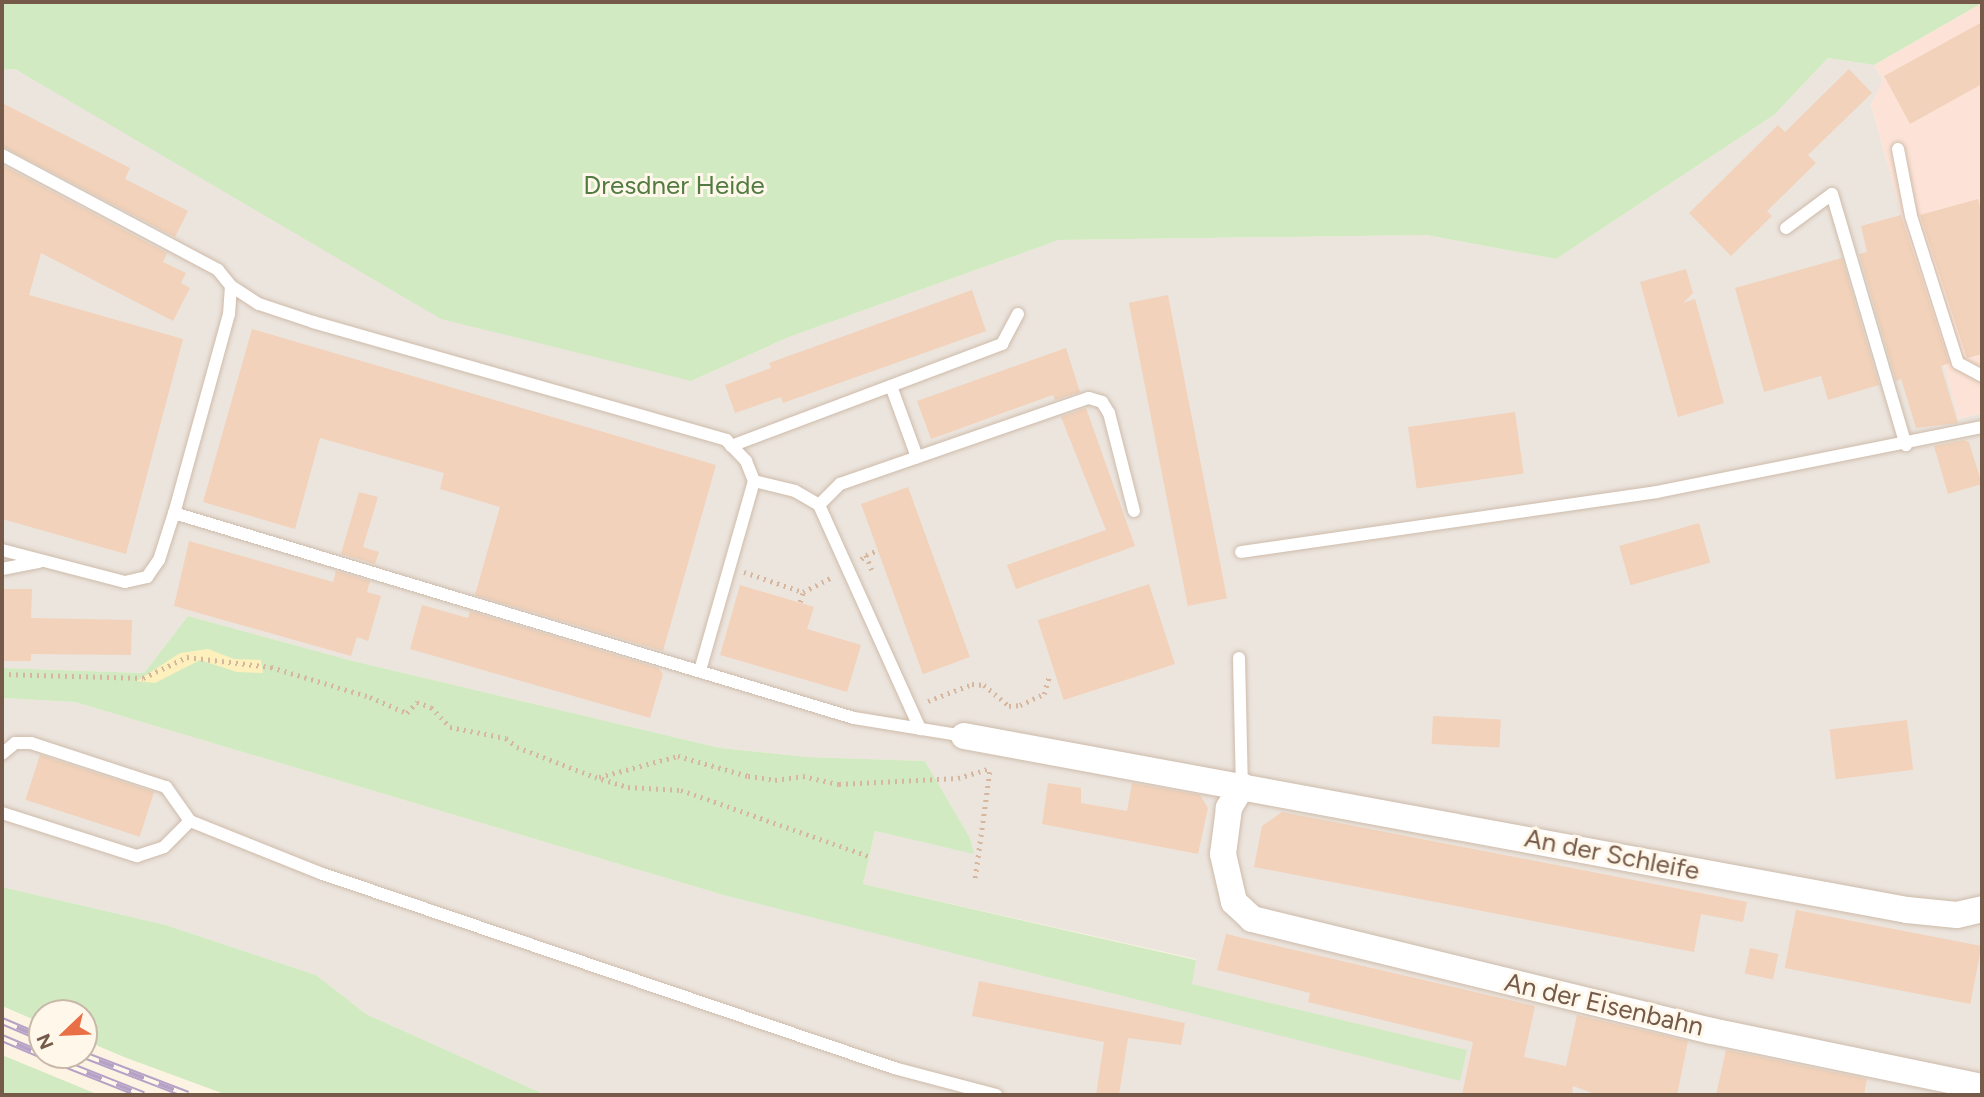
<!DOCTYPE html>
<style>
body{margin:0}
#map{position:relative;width:1984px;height:1097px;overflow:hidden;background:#fdf3e3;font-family:Figtree,sans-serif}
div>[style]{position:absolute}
.commercial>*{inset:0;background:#fde3d7}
.industrial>*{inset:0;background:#ece5de}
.green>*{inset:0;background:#d1eac2}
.sand>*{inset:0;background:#fdf0bd}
.building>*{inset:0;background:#f2d2ba;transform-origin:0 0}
.path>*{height:4.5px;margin-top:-2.25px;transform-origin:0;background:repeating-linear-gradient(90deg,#d7b69e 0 2px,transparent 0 7px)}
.roads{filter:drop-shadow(0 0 2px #cebbaa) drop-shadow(0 0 2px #cebbaa)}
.service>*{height:12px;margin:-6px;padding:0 6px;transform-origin:6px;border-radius:6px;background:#fff}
.minor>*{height:26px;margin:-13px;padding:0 13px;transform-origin:13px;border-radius:13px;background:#fff}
.rail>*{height:8px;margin-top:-4px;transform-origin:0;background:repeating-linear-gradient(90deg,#fff7ea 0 16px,#b6a2c6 0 32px);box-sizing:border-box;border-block:2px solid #b6a2c6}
span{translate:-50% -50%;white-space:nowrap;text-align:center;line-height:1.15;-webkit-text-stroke:6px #fff7ea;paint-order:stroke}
.park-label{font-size:26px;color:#507b41}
.street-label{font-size:26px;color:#755a49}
.frame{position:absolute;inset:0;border:4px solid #755a49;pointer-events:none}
.north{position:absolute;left:28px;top:999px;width:70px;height:70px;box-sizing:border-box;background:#fff7ea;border:2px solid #c8b8aa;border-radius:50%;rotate:247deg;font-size:19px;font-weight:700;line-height:28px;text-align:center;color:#755a49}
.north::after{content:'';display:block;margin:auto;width:24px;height:32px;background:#e96f46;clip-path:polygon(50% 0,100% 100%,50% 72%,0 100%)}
</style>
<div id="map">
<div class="commercial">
<div style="clip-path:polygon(1982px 3px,1982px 413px,1959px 419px,1871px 105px,1883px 80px,1874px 65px)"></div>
</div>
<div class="industrial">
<div style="clip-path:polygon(1828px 58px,1874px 65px,1883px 80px,1871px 105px,1959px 419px,1982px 413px,1982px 1095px,546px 1095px,366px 1014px,316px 975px,166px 925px,2px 887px,2px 698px,75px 702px,723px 895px,984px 959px,1467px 1050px,1191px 984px,1196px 959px,863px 884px,875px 831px,973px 853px,970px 838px,925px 761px,807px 757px,720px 748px,353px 661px,188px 616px,144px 673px,2px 668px,2px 70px,14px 69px,691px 381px,789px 337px,1059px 240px,1426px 235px,1556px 259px,1774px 115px)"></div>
</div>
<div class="green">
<div style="clip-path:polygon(2px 2px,1982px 2px,1982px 3px,1874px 65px,1828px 58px,1774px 115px,1556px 259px,1426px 235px,1059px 240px,789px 337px,691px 381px,441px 319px,15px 69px,2px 70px)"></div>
<div style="clip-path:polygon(188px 616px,353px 661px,720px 748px,807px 757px,925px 761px,970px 838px,974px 854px,875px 831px,863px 884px,1196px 960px,1192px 984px,1467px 1050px,1460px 1081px,723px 895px,75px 702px,2px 698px,2px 668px,144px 673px)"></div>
<div style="clip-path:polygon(2px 887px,166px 925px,316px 975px,366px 1014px,546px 1095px,227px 1095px,124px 1057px,84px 1040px,84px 1013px,42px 1013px,42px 1023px,2px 1006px)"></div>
<div style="clip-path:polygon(2px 1055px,99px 1095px,100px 1095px,2px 1095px)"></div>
</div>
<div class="sand">
<div style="clip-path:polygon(208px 649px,234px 659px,261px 660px,263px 673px,237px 672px,200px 660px,155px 683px,137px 681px,180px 653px)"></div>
</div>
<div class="building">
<div style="clip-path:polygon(1982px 22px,1982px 84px,1910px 124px,1884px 76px)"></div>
<div style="clip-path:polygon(1849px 69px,1872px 93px,1808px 155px,1816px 163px,1767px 211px,1772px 216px,1731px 256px,1689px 213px,1778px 125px,1785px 132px)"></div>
<div style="clip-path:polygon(2px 103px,130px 168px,125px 179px,188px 211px,175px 237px,2px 146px)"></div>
<div style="clip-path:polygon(2px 165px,167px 253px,163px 262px,186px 273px,181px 283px,190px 288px,173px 321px,41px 253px,29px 295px,183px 339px,126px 554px,2px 519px)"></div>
<div style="clip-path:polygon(1978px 199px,1982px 214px,1982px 354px,1967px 358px,1920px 215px)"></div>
<div style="clip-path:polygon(1901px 215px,1949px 363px,1941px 366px,1958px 423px,1916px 428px,1901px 379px,1896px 381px,1859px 254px,1867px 252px,1861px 226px)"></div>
<div style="clip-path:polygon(1842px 258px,1879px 385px,1828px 400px,1821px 376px,1764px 392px,1735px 288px)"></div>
<div style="clip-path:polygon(1686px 269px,1693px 293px,1683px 303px,1695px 299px,1724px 403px,1678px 417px,1640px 282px)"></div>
<div style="clip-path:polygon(972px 290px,986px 331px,783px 403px,781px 397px,735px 413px,725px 385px,771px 368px,769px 363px)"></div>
<div style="left:1168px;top:295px;width:309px;height:40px;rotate:79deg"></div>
<div style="clip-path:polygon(252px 329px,716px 465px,663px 651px,475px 595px,500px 507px,440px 489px,444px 473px,320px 438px,295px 529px,203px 502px)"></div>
<div style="clip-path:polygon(1066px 348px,1080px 392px,1055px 400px,1053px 395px,931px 439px,917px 401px)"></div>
<div style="clip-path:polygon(1086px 408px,1135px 546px,1016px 589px,1007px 565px,1106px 530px,1061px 417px)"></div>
<div style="left:1515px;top:412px;width:62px;height:108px;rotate:82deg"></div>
<div style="clip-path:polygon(1964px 440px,1969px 442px,1982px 484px,1948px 494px,1934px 446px)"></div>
<div style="left:908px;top:487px;width:181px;height:50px;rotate:70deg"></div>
<div style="clip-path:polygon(359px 492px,378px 497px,363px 547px,379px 552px,375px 564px,341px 554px)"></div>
<div style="left:1699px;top:523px;width:41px;height:83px;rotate:74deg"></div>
<div style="clip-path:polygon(189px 541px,333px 582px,336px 571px,370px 581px,367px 592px,381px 596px,368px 641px,357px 637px,351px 656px,174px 606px)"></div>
<div style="left:1149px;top:584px;width:84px;height:117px;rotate:72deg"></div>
<div style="clip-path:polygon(740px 585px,814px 607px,807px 629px,861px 645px,847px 692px,720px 655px)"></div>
<div style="clip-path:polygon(2px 589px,32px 589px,31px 618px,132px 620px,131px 655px,31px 654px,31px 661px,2px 661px)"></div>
<div style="clip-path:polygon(422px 605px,468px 618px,470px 611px,658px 668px,663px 674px,650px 718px,410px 649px)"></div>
<div style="left:1433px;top:716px;width:68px;height:28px;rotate:3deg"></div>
<div style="left:1907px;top:720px;width:50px;height:78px;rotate:83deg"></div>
<div style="left:40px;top:755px;width:120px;height:47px;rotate:18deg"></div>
<div style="clip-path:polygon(1048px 783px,1081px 788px,1081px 803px,1127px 811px,1132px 783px,1200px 795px,1208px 808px,1198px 854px,1042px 824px)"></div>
<div style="clip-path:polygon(1282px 812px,1747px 902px,1743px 922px,1701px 914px,1694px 952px,1254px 867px,1262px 826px)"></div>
<div style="left:1796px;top:910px;width:189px;height:59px;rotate:11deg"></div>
<div style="clip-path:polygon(1226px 934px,1535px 1006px,1524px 1057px,1566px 1066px,1577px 1015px,1688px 1041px,1677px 1095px,1598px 1095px,1573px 1086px,1572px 1095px,1462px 1095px,1473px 1042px,1308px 1002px,1310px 993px,1217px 970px)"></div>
<div style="left:1750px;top:948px;width:29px;height:26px;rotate:12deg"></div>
<div style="clip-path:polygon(979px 981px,1185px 1023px,1181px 1045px,1128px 1038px,1119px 1095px,1096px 1095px,1104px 1042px,972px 1016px)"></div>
<div style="clip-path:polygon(1726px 1050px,1867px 1079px,1864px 1095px,1716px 1095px)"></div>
</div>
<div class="path">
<div style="left:866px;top:555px;width:11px;rotate:-22deg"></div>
<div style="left:861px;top:559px;width:6px;rotate:-39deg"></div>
<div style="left:866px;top:555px;width:16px;rotate:68deg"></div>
<div style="left:744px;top:572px;width:62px;rotate:18.7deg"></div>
<div style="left:800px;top:602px;width:10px;rotate:-73deg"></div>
<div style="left:803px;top:592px;width:34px;rotate:-27deg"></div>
<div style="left:2px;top:674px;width:141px;rotate:1.6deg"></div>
<div style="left:143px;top:678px;width:49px;rotate:-25.5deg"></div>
<div style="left:187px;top:657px;width:85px;rotate:6.8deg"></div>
<div style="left:271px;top:667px;width:103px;rotate:16.9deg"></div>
<div style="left:370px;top:697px;width:40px;rotate:23.4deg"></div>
<div style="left:407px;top:713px;width:15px;rotate:-48deg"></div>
<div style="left:417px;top:702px;width:15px;rotate:20deg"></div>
<div style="left:431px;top:707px;width:28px;rotate:46deg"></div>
<div style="left:450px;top:727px;width:57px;rotate:11.1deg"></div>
<div style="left:506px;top:738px;width:14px;rotate:39deg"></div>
<div style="left:517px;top:747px;width:84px;rotate:21deg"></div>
<div style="left:595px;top:777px;width:34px;rotate:17deg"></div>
<div style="left:628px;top:787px;width:53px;rotate:3.2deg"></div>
<div style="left:681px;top:790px;width:198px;rotate:19.4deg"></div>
<div style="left:928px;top:701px;width:47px;rotate:-21.1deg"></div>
<div style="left:972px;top:684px;width:12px;rotate:5deg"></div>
<div style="left:984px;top:685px;width:33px;rotate:40deg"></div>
<div style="left:1009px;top:706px;width:11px;rotate:-5deg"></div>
<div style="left:1020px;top:705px;width:26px;rotate:-25deg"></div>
<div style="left:1044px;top:694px;width:18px;rotate:-74deg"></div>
<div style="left:599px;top:777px;width:82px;rotate:-14.9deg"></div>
<div style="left:678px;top:756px;width:73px;rotate:15.9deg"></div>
<div style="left:748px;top:776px;width:27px;rotate:8deg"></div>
<div style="left:775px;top:780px;width:28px;rotate:-8deg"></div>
<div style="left:803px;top:776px;width:37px;rotate:13deg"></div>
<div style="left:839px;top:784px;width:119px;rotate:-2.9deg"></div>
<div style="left:958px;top:778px;width:34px;rotate:-17deg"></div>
<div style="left:975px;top:878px;width:111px;rotate:-82.2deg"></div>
</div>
<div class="roads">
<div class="service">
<div style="left:1898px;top:149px;width:68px;rotate:79deg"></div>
<div style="left:1911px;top:216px;width:154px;rotate:72.3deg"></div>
<div style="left:1958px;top:363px;width:27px;rotate:28deg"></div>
<div style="left:2px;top:155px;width:245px;rotate:28deg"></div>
<div style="left:218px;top:270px;width:21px;rotate:51deg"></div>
<div style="left:231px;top:286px;width:28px;rotate:94deg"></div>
<div style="left:229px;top:314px;width:206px;rotate:105.4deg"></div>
<div style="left:174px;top:513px;width:710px;rotate:16.78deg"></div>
<div style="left:854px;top:718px;width:111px;rotate:9.3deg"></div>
<div style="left:1786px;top:228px;width:57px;rotate:-36.5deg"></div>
<div style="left:1832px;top:194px;width:262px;rotate:73.6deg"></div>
<div style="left:231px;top:286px;width:33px;rotate:33deg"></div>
<div style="left:259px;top:304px;width:57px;rotate:18.4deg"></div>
<div style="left:313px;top:322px;width:430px;rotate:15.9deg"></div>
<div style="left:726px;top:440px;width:29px;rotate:46deg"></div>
<div style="left:746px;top:461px;width:22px;rotate:68deg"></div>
<div style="left:754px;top:481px;width:197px;rotate:105.9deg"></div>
<div style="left:891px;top:386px;width:76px;rotate:69.9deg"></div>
<div style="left:731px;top:446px;width:290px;rotate:-20.6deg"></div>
<div style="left:1002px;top:344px;width:34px;rotate:-62deg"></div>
<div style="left:754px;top:481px;width:42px;rotate:13.7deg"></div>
<div style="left:795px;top:491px;width:28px;rotate:30deg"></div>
<div style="left:819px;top:505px;width:246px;rotate:65.7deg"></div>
<div style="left:819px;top:505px;width:30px;rotate:-45deg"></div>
<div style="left:840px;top:484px;width:263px;rotate:-19.1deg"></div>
<div style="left:1089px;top:398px;width:14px;rotate:17deg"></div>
<div style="left:1102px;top:402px;width:13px;rotate:58deg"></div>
<div style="left:1109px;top:413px;width:101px;rotate:75.7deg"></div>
<div style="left:2px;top:550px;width:127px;rotate:14.6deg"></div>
<div style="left:125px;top:582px;width:23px;rotate:-13deg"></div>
<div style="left:147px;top:577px;width:21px;rotate:-55deg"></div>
<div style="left:159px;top:560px;width:49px;rotate:-72.3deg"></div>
<div style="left:1241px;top:552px;width:420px;rotate:-8.2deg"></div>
<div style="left:1657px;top:492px;width:331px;rotate:-11.3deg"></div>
<div style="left:2px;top:569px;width:38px;rotate:-11deg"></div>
<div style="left:1239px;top:658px;width:128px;rotate:88.7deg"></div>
<div style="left:2px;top:754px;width:17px;rotate:-40deg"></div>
<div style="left:15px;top:743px;width:16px"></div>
<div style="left:31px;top:743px;width:142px;rotate:18.1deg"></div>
<div style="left:166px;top:787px;width:42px;rotate:54.8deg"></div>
<div style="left:190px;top:821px;width:140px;rotate:21.8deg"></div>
<div style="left:320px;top:873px;width:606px;rotate:18.76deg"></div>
<div style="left:894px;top:1068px;width:106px;rotate:14.8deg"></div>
<div style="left:2px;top:813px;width:142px;rotate:17.7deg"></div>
<div style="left:137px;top:856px;width:28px;rotate:-18deg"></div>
<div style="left:164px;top:847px;width:37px;rotate:-45deg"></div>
</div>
<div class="minor">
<div style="left:964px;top:736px;width:959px;rotate:10.45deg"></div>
<div style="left:1907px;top:910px;width:50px;rotate:5.7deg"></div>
<div style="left:1957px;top:915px;width:26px;rotate:-13deg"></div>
<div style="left:1242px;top:786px;width:26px;rotate:121deg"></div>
<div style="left:1229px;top:808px;width:46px;rotate:97.4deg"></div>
<div style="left:1223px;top:854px;width:49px;rotate:77.1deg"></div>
<div style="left:1234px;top:902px;width:25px;rotate:43deg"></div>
<div style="left:1252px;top:919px;width:473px;rotate:13.7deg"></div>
<div style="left:1712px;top:1031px;width:276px;rotate:11.7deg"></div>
</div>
</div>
<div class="rail">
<div style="left:2px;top:1021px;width:43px;rotate:23deg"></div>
<div style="left:2px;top:1038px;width:43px;rotate:23deg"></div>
<div style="left:42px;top:1055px;width:109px;rotate:21.6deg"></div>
<div style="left:84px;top:1055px;width:111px;rotate:21deg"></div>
</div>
<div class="park-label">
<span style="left:674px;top:186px">Dresdner Heide</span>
</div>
<div class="street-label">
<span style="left:1612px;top:855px;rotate:11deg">An der Schleife</span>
<span style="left:1604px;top:1005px;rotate:13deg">An der Eisenbahn</span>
</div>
<div class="frame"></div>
<div class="north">N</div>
</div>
